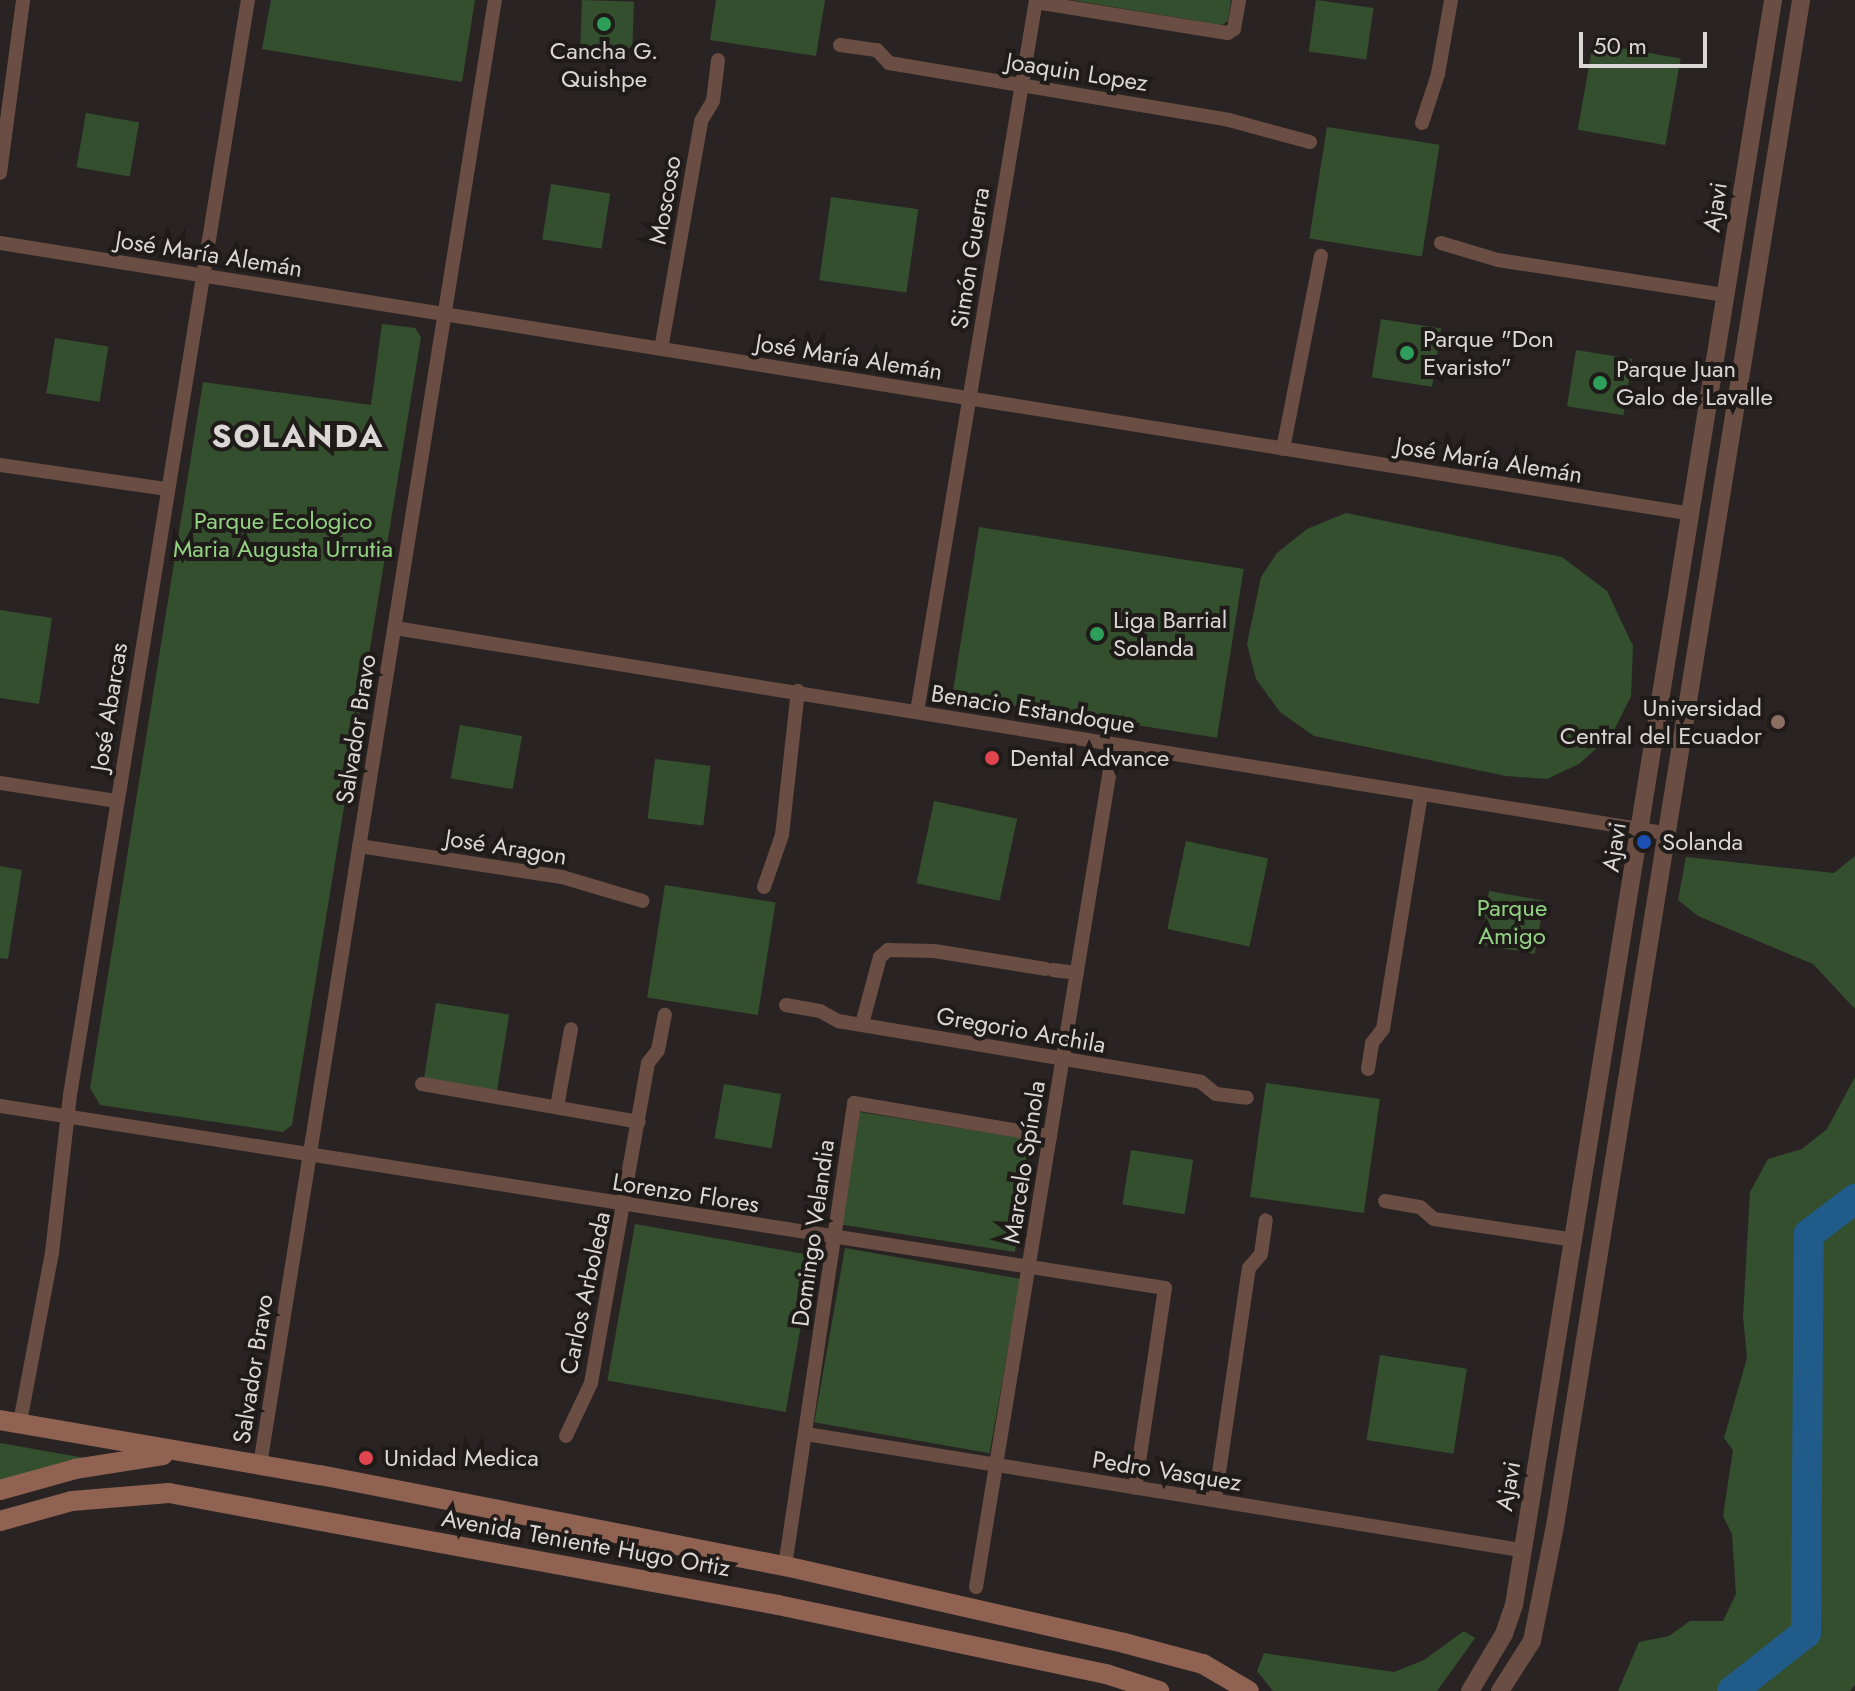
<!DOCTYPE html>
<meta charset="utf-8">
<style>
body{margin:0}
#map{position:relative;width:1855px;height:1691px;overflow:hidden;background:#292423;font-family:Jost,sans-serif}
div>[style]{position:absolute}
.green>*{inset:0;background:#344f2e;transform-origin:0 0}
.river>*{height:30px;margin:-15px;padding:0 15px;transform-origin:15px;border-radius:15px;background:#215b89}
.minor>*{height:14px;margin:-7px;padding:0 7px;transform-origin:7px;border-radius:7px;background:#6a4d43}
.tertiary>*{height:18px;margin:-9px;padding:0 9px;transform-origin:9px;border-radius:9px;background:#6a4d43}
.secondary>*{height:20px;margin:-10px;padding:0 10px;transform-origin:10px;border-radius:10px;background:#906252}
.dots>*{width:22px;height:22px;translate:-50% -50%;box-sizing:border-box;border:4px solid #1f1b19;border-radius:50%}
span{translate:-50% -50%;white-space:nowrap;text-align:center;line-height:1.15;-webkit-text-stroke:8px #1f1b19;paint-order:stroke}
.poi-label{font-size:24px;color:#dad7d6}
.left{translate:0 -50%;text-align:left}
.right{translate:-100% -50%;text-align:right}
.street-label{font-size:24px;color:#dad7d6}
.park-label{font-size:24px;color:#93d283}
.district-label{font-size:32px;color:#dad7d6;font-weight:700;letter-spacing:2px}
.scale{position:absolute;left:1579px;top:32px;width:128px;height:36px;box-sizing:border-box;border:4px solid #dad7d6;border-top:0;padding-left:10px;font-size:24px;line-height:28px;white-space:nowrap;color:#dad7d6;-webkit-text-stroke:6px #1f1b19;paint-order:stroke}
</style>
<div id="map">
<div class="green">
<div style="clip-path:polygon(271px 0,475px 0,462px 82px,262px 49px)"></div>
<div style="left:582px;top:0;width:52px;height:46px;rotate:2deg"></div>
<div style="clip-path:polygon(716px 0,825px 0,816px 56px,710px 40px)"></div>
<div style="clip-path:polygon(1071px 0,1231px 0,1228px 21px,1222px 25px)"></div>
<div style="left:1316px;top:0;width:58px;height:52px;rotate:8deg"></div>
<div style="left:1593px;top:43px;width:89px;height:88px;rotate:10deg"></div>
<div style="left:86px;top:113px;width:54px;height:55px;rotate:10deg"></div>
<div style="left:1327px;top:127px;width:114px;height:113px;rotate:9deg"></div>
<div style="left:551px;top:184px;width:60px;height:56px;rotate:9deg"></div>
<div style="left:831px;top:197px;width:88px;height:84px;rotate:8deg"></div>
<div style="left:1381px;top:319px;width:61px;height:59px;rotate:9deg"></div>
<div style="clip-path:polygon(382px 324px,415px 328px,421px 337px,292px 1125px,283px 1132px,100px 1105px,90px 1088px,203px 382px,371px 405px)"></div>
<div style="left:55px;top:338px;width:54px;height:56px;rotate:9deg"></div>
<div style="left:1576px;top:350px;width:57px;height:57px;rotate:9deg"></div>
<div style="clip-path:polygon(1346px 513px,1562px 557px,1607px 591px,1633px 646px,1631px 696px,1612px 734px,1579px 764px,1547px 779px,1506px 776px,1314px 736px,1280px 712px,1256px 679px,1247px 644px,1261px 577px,1277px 553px,1307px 529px)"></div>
<div style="left:979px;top:527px;width:268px;height:171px;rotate:9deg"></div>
<div style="clip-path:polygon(0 610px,52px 618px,39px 704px,0 698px)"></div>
<div style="left:460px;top:725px;width:63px;height:54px;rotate:10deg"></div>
<div style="left:655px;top:759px;width:56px;height:60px;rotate:7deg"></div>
<div style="left:934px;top:801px;width:85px;height:84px;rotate:12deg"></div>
<div style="left:1186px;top:841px;width:84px;height:90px;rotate:12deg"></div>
<div style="clip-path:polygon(1855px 856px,1855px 1009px,1813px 964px,1698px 916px,1678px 900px,1686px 857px,1834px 873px)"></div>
<div style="clip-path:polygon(0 866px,22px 870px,8px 959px,0 958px)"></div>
<div style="left:665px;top:885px;width:112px;height:114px;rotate:9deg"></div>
<div style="left:1489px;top:891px;width:56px;height:54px;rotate:10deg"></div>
<div style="left:436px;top:1003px;width:74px;height:82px;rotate:9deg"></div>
<div style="clip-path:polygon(1855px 1077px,1855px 1685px,1850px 1691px,1618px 1691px,1639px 1642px,1669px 1636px,1690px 1621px,1723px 1621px,1736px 1594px,1732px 1534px,1723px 1516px,1733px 1450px,1724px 1438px,1747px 1358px,1743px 1316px,1750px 1192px,1768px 1159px,1802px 1149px,1827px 1129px)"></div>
<div style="left:1266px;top:1083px;width:115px;height:115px;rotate:8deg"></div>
<div style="left:724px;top:1084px;width:58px;height:55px;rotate:10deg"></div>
<div style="left:853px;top:1111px;width:182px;height:114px;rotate:9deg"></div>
<div style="left:1131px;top:1150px;width:63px;height:55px;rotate:9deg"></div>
<div style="left:635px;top:1224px;width:181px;height:159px;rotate:10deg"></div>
<div style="left:845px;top:1248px;width:178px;height:177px;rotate:10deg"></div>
<div style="left:1380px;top:1355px;width:88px;height:86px;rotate:9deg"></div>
<div style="clip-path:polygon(0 1443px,113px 1463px,0 1492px)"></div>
<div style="clip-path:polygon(1464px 1631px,1475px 1638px,1437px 1691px,1273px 1691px,1257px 1671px,1264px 1653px,1394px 1672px,1424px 1660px)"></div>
</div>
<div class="river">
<div style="left:1732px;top:1691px;width:94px;rotate:-38.1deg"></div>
<div style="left:1806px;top:1633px;width:399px;rotate:-89.6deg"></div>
<div style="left:1809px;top:1234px;width:58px;rotate:-37.3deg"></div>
</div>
<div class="minor">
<div style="left:1036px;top:2px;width:194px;rotate:9.2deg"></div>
<div style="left:1228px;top:33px;width:7px;rotate:-34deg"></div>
<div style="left:1234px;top:29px;width:29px;rotate:-80deg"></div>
<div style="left:840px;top:45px;width:37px;rotate:8deg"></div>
<div style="left:877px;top:50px;width:18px;rotate:47deg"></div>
<div style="left:889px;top:63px;width:345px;rotate:9.5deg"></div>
<div style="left:1229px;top:120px;width:84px;rotate:15.2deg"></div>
<div style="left:1422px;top:123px;width:52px;rotate:-71.9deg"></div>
<div style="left:1438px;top:74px;width:75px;rotate:-80deg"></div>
<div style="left:0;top:173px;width:175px;rotate:-82.4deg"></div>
<div style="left:0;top:243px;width:1713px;rotate:9.1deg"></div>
<div style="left:1441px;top:243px;width:59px;rotate:16.6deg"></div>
<div style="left:1498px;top:260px;width:230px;rotate:8.8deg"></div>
<div style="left:661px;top:349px;width:231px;rotate:-80deg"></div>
<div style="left:701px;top:121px;width:23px;rotate:-59deg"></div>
<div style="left:713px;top:101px;width:41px;rotate:-83deg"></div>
<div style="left:1283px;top:449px;width:197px;rotate:-78.9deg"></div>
<div style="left:0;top:465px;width:169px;rotate:8.2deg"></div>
<div style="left:395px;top:628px;width:1285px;rotate:9.18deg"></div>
<div style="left:917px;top:712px;width:722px;rotate:-80.51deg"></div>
<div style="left:0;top:783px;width:117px;rotate:8.8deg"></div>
<div style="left:359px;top:846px;width:205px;rotate:8.7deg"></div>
<div style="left:562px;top:877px;width:84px;rotate:16.5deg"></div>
<div style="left:764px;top:887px;width:55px;rotate:-70.9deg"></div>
<div style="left:782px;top:835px;width:145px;rotate:-83.7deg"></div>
<div style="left:1053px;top:970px;width:24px;rotate:7deg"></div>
<div style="left:786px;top:1005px;width:35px;rotate:10deg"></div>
<div style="left:820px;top:1011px;width:21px;rotate:29deg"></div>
<div style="left:838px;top:1021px;width:368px;rotate:9.5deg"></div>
<div style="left:1201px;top:1082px;width:19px;rotate:39deg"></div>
<div style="left:1216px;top:1094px;width:31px;rotate:7deg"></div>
<div style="left:862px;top:1024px;width:69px;rotate:-75deg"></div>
<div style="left:880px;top:957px;width:11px;rotate:-41deg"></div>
<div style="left:888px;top:950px;width:46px;rotate:1.2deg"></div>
<div style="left:934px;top:951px;width:113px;rotate:9.1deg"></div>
<div style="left:1368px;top:1069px;width:26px;rotate:-81deg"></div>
<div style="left:1372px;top:1043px;width:18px;rotate:-52deg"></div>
<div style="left:1383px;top:1029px;width:238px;rotate:-80.8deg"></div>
<div style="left:422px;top:1084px;width:220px;rotate:9.9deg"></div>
<div style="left:0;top:1106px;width:1179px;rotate:8.88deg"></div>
<div style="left:1165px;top:1288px;width:202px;rotate:98.5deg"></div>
<div style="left:557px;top:1107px;width:79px;rotate:-79.8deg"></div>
<div style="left:1385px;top:1201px;width:36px;rotate:10deg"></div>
<div style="left:1420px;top:1207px;width:18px;rotate:41deg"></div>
<div style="left:1434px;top:1219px;width:142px;rotate:8.5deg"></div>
<div style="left:20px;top:1422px;width:172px;rotate:-79.3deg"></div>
<div style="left:52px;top:1253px;width:159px;rotate:-83.5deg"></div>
<div style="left:70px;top:1095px;width:1109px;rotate:-80.77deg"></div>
<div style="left:806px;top:1434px;width:724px;rotate:9.22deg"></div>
<div style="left:566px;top:1436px;width:59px;rotate:-64.7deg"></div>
<div style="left:591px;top:1383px;width:325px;rotate:-79.9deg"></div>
<div style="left:648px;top:1063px;width:16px;rotate:-52deg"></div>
<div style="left:658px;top:1050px;width:36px;rotate:-79deg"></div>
<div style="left:260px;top:1465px;width:1484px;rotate:-80.89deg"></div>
<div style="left:1215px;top:1500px;width:234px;rotate:-81.7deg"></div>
<div style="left:1249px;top:1268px;width:18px;rotate:-49deg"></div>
<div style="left:1261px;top:1254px;width:34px;rotate:-82deg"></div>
<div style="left:785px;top:1566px;width:468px;rotate:-81.5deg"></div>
<div style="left:854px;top:1103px;width:199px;rotate:9.6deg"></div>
<div style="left:976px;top:1587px;width:853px;rotate:-80.69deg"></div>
</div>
<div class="tertiary">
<div style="left:1470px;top:1691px;width:66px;rotate:-59.2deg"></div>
<div style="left:1504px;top:1634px;width:31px;rotate:-71deg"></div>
<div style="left:1514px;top:1605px;width:1626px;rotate:-80.83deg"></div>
<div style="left:1500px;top:1691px;width:59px;rotate:-57.4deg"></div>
<div style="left:1532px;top:1641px;width:117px;rotate:-78.7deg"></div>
<div style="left:1555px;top:1526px;width:1546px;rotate:-80.84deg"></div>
</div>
<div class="secondary">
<div style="left:0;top:1420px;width:325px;rotate:9.8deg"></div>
<div style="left:320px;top:1475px;width:474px;rotate:11.1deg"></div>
<div style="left:785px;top:1566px;width:348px;rotate:12.8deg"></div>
<div style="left:1124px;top:1643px;width:82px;rotate:14.9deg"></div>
<div style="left:1203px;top:1664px;width:53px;rotate:30.4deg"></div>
<div style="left:0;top:1490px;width:78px;rotate:-15.6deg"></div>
<div style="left:75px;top:1469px;width:89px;rotate:-9deg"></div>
<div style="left:0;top:1521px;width:75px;rotate:-15.5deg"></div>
<div style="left:72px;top:1501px;width:97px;rotate:-4.7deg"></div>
<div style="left:169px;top:1493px;width:619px;rotate:10.42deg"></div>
<div style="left:778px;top:1605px;width:335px;rotate:11.9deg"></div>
<div style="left:1106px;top:1674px;width:56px;rotate:17.8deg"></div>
</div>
<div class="dots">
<div style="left:604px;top:24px;background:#2e9e5b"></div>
<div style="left:1407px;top:353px;background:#2e9e5b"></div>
<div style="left:1600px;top:383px;background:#2e9e5b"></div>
<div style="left:1097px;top:634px;background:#2e9e5b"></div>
<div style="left:1778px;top:722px;background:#8d6e63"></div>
<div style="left:992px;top:758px;background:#e0444e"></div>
<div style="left:1644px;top:842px;background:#1a4fb4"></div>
<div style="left:366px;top:1458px;background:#e0444e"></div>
</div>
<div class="poi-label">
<span style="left:604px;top:65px">Cancha G.<br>Quishpe</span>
<span class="left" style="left:1423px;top:353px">Parque "Don<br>Evaristo"</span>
<span class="left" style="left:1616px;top:383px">Parque Juan<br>Galo de Lavalle</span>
<span class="left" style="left:1113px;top:634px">Liga Barrial<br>Solanda</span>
<span class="right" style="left:1762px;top:722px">Universidad<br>Central del Ecuador</span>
<span class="left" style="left:1010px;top:758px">Dental Advance</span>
<span class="left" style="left:1662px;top:842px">Solanda</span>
<span class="left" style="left:384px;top:1458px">Unidad Medica</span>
</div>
<div class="street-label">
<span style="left:1077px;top:72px;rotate:9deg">Joaquin Lopez</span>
<span style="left:665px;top:200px;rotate:-80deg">Moscoso</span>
<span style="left:1715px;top:207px;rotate:-81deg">Ajavi</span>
<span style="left:209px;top:254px;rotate:9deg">José María Alemán</span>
<span style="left:970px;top:258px;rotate:-81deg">Simón Guerra</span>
<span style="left:849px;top:357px;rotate:9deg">José María Alemán</span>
<span style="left:1489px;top:460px;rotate:9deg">José María Alemán</span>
<span style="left:109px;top:707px;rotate:-81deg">José Abarcas</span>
<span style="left:1033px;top:709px;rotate:9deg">Benacio Estandoque</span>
<span style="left:356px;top:729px;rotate:-81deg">Salvador Bravo</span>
<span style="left:506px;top:847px;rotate:9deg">José Aragon</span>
<span style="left:1614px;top:847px;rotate:-81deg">Ajavi</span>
<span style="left:1021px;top:1030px;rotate:10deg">Gregorio Archila</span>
<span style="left:1024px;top:1162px;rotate:-81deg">Marcelo Spínola</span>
<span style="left:686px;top:1193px;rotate:9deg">Lorenzo Flores</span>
<span style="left:813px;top:1233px;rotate:-82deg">Domingo Velandia</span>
<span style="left:585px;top:1293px;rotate:-78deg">Carlos Arboleda</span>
<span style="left:253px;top:1369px;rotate:-81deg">Salvador Bravo</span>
<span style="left:1167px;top:1471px;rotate:9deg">Pedro Vasquez</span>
<span style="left:1508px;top:1486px;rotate:-80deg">Ajavi</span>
<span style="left:586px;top:1543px;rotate:10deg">Avenida Teniente Hugo Ortiz</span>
</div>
<div class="park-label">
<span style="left:283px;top:535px">Parque Ecologico<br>Maria Augusta Urrutia</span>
<span style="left:1512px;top:922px">Parque<br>Amigo</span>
</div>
<div class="district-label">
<span style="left:298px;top:436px">SOLANDA</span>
</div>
<div class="scale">50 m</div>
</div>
